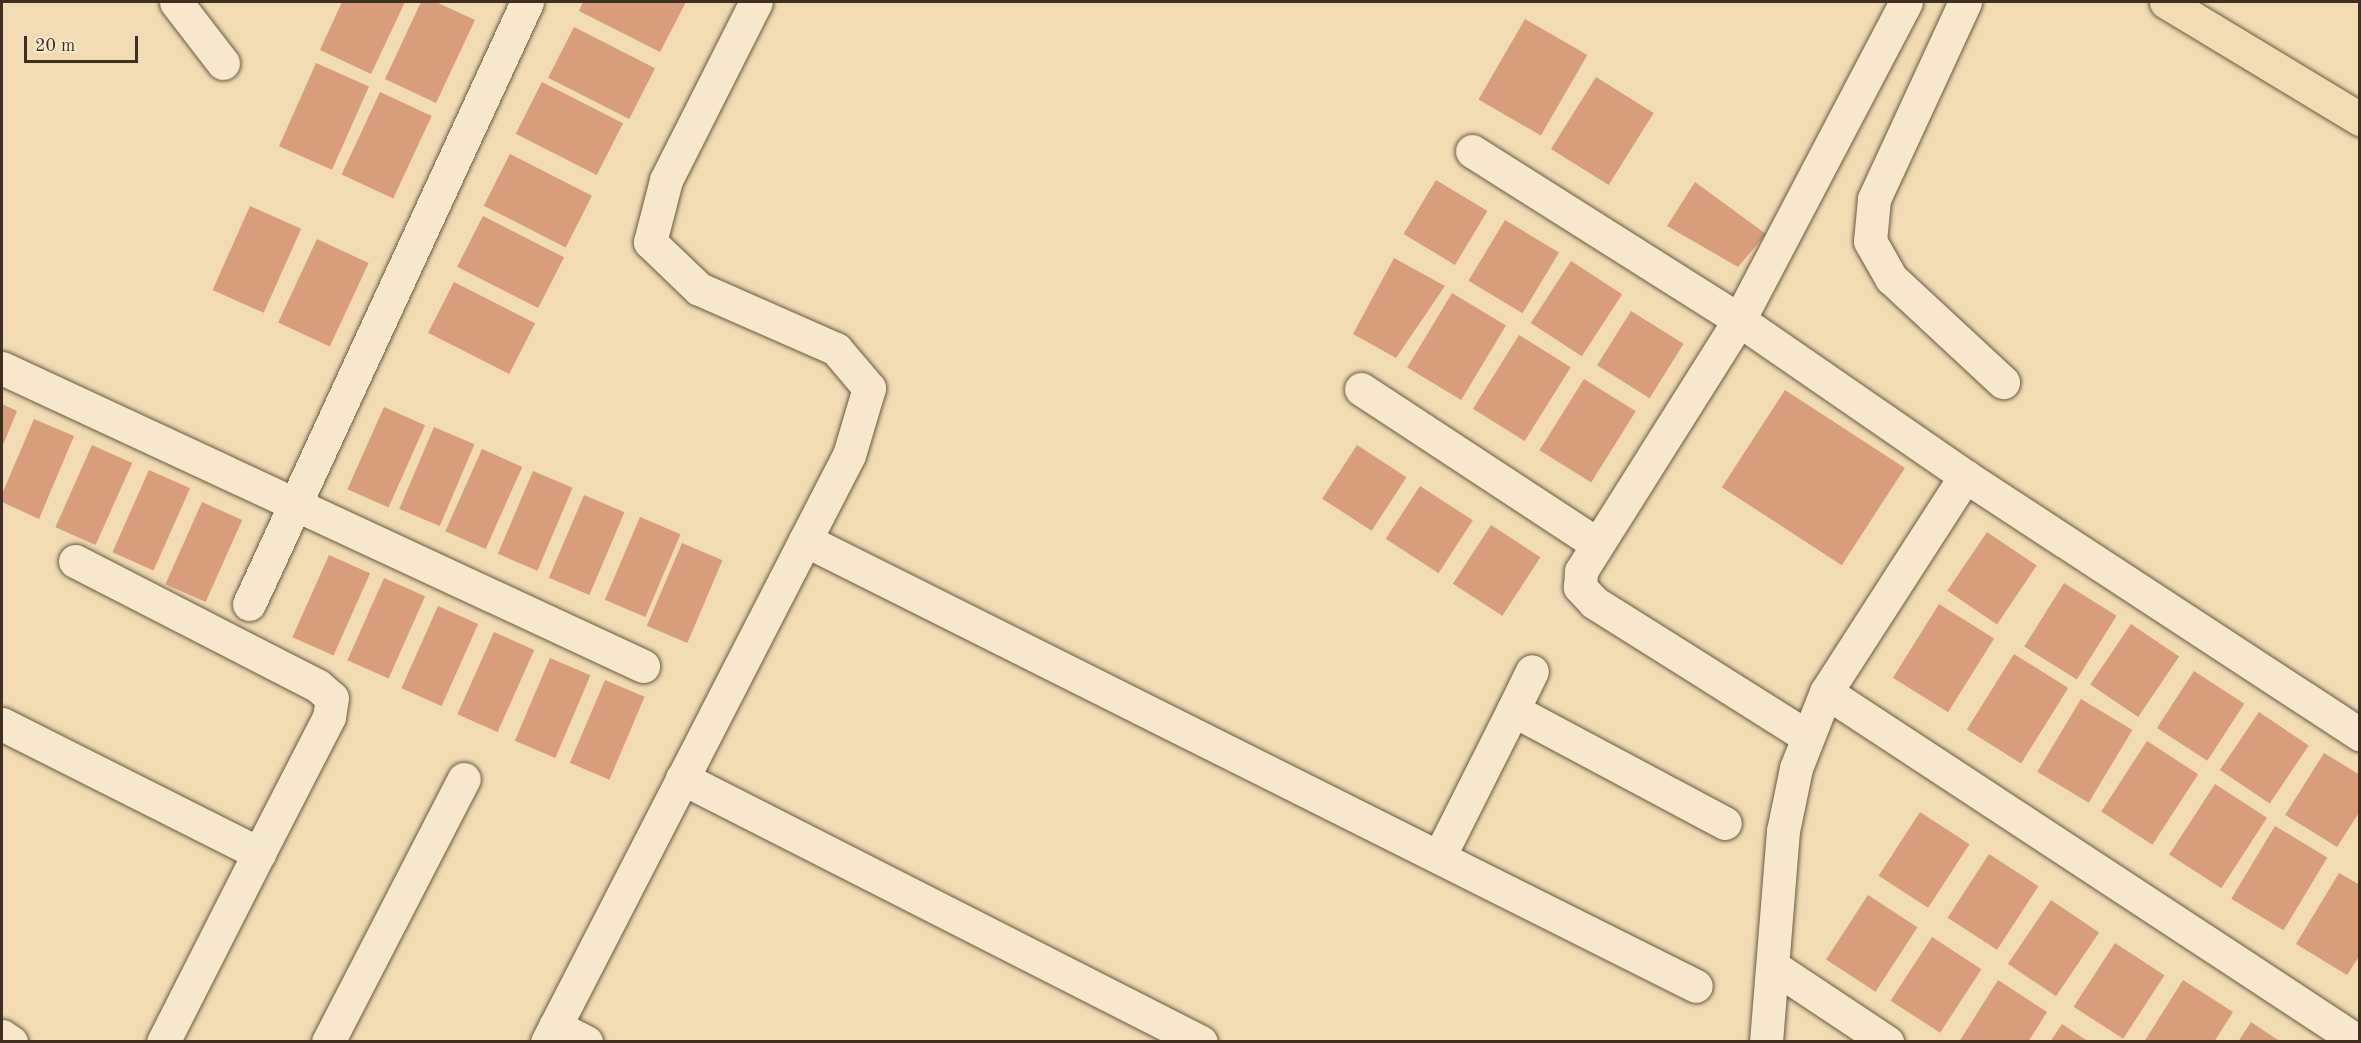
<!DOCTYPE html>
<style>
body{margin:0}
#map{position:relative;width:2361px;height:1043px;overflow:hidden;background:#f0dbb2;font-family:"Old Standard TT",serif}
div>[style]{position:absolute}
.building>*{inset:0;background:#d89e7c;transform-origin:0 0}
.roads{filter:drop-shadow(0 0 2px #6b5a44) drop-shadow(0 0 2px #6b5a44)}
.minor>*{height:33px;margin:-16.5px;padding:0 16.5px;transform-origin:16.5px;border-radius:16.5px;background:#f5e8cd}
.major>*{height:33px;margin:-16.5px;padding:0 16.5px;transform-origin:16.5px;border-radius:16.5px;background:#f0dbb2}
span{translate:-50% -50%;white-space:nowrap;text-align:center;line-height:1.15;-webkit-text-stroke:4.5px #f5e8cd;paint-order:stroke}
.frame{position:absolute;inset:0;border:3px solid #3f2f1f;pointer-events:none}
.scale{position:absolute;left:24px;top:36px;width:114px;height:27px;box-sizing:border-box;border:3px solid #3f2f1f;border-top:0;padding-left:8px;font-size:18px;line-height:21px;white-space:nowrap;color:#3f2f1f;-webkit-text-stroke:4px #f5e8cd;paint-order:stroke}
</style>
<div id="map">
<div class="building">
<div style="clip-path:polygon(342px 2px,405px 2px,371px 74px,320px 50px)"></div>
<div style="clip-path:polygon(421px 2px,436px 2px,475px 20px,436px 103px,385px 79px)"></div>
<div style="clip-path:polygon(583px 2px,686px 2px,660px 52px,579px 11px)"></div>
<div style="left:1525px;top:19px;width:72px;height:93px;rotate:30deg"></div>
<div style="left:574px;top:27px;width:91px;height:57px;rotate:27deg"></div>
<div style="left:316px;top:63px;width:58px;height:91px;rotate:24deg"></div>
<div style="left:1596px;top:77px;width:68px;height:85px;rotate:32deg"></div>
<div style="left:542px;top:82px;width:91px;height:58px;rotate:27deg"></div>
<div style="left:380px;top:92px;width:57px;height:91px;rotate:25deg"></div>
<div style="left:510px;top:154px;width:92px;height:58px;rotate:27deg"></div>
<div style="left:1436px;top:180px;width:60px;height:63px;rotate:31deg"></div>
<div style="clip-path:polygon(1695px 182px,1766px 234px,1738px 267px,1667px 226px)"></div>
<div style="left:250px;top:206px;width:56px;height:92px;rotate:24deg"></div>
<div style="left:483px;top:216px;width:91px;height:57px;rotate:27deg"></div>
<div style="left:1505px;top:220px;width:63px;height:71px;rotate:31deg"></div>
<div style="left:317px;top:239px;width:57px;height:92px;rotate:25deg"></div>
<div style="clip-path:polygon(1394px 258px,1445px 286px,1396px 358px,1353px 334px)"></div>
<div style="left:1571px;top:261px;width:61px;height:74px;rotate:33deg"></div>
<div style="left:454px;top:282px;width:91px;height:57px;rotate:27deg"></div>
<div style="left:1452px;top:293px;width:63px;height:87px;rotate:31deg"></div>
<div style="left:1631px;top:311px;width:62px;height:64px;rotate:32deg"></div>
<div style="left:1519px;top:335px;width:61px;height:87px;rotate:32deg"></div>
<div style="left:1584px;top:379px;width:61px;height:84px;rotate:32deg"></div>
<div style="left:1785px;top:390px;width:143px;height:116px;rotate:33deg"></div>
<div style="clip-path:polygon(2px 404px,17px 411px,2px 447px)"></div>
<div style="left:384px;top:407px;width:45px;height:90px;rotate:24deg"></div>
<div style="clip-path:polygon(34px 419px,74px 436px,39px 519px,2px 502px,2px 494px)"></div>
<div style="left:434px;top:427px;width:44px;height:89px;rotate:23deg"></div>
<div style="left:92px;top:445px;width:44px;height:90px;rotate:24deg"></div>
<div style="left:1357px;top:445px;width:59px;height:64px;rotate:33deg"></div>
<div style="left:482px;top:449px;width:44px;height:90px;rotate:24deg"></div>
<div style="left:149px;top:470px;width:45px;height:90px;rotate:24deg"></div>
<div style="left:533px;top:471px;width:43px;height:90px;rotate:23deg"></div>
<div style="left:1420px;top:486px;width:63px;height:63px;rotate:33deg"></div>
<div style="left:584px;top:495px;width:44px;height:90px;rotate:23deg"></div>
<div style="left:202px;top:502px;width:44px;height:90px;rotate:24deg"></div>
<div style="left:640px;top:517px;width:44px;height:90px;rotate:23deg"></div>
<div style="left:1491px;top:525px;width:59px;height:70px;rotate:33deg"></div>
<div style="left:1987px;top:532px;width:60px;height:71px;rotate:34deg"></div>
<div style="left:682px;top:543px;width:44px;height:90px;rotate:23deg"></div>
<div style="left:329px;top:555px;width:45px;height:90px;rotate:24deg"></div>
<div style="left:384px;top:578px;width:45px;height:90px;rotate:24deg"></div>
<div style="left:2064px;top:583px;width:62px;height:75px;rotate:32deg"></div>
<div style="left:1939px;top:604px;width:65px;height:87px;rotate:32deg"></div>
<div style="left:438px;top:606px;width:44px;height:90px;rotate:24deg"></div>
<div style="left:2131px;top:624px;width:58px;height:73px;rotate:34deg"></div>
<div style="left:494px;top:632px;width:44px;height:90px;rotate:24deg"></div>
<div style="left:2014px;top:654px;width:64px;height:89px;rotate:32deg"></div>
<div style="left:550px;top:658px;width:44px;height:90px;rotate:23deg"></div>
<div style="left:2194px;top:671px;width:60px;height:68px;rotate:33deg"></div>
<div style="left:605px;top:680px;width:43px;height:90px;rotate:23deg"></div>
<div style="left:2081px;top:699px;width:60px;height:85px;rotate:31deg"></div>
<div style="left:2259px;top:712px;width:60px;height:70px;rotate:34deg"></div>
<div style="left:2147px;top:741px;width:61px;height:84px;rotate:33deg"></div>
<div style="clip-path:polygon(2324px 753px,2360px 775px,2360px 811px,2337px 847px,2285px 815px)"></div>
<div style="left:2215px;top:784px;width:62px;height:84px;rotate:33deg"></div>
<div style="left:1920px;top:812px;width:59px;height:76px;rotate:33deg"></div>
<div style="left:2275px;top:826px;width:61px;height:85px;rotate:31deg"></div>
<div style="left:1989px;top:854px;width:59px;height:76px;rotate:33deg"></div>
<div style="clip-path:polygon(2339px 873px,2360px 885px,2360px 955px,2347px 975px,2296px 944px)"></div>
<div style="left:1868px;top:895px;width:59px;height:77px;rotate:33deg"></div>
<div style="left:2051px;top:900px;width:58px;height:77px;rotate:34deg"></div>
<div style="left:1932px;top:937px;width:59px;height:76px;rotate:33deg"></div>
<div style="left:2115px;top:943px;width:59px;height:76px;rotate:33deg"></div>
<div style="clip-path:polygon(1998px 980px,2047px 1012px,2028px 1042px,1959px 1042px)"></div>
<div style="clip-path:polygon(2183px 980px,2233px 1012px,2214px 1042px,2144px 1042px)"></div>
<div style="clip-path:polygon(2251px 1022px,2281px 1042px,2238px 1042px)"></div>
<div style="clip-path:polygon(2062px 1024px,2089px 1042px,2050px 1042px)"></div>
</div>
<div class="roads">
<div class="minor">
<div style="left:176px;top:2px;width:77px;rotate:52.4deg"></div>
<div style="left:1965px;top:2px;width:217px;rotate:114.8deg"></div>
<div style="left:1874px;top:199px;width:42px;rotate:95.4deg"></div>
<div style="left:1870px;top:241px;width:43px;rotate:60.4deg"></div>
<div style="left:1891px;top:278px;width:153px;rotate:42.9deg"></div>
<div style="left:1472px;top:151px;width:316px;rotate:32.3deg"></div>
<div style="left:1739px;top:320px;width:275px;rotate:34.6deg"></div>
<div style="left:1965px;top:476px;width:472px;rotate:33.2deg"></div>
<div style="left:2px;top:368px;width:707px;rotate:24.93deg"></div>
<div style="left:1361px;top:389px;width:282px;rotate:33.3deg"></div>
<div style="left:805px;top:540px;width:996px;rotate:26.59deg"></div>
<div style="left:75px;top:561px;width:273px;rotate:27.2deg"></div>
<div style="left:318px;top:686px;width:18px;rotate:41deg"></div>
<div style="left:332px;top:698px;width:19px;rotate:99deg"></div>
<div style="left:329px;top:717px;width:153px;rotate:117.2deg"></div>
<div style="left:249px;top:604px;width:663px;rotate:-65.21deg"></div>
<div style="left:1826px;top:692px;width:257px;rotate:-57.2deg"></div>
<div style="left:1513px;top:710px;width:43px;rotate:-64deg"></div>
<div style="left:2px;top:724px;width:288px;rotate:26.7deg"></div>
<div style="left:259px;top:853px;width:212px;rotate:116.9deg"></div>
<div style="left:1808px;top:737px;width:253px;rotate:-147.8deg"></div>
<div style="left:1594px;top:602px;width:21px;rotate:-133deg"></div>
<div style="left:1580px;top:587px;width:16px;rotate:-86deg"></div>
<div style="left:1581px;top:571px;width:297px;rotate:-57.8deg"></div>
<div style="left:1739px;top:320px;width:359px;rotate:-62.3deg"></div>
<div style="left:682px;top:778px;width:582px;rotate:26.96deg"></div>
<div style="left:1439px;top:857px;width:165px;rotate:-63.3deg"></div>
<div style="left:1513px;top:710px;width:240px;rotate:28.1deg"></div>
<div style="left:1774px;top:967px;width:136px;rotate:33.6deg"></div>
<div style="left:555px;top:1026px;width:35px;rotate:27deg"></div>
<div style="left:2px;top:1036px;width:11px;rotate:34deg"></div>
<div style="left:328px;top:1042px;width:296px;rotate:-62.7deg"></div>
<div style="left:547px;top:1042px;width:660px;rotate:-62.78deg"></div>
<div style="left:849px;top:455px;width:70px;rotate:-73.4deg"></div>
<div style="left:869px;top:388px;width:51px;rotate:-130.2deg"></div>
<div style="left:836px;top:349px;width:150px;rotate:-156.3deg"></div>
<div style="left:699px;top:289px;width:68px;rotate:-136.2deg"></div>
<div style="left:650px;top:242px;width:64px;rotate:-75.5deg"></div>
<div style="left:666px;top:180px;width:199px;rotate:-63.2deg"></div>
<div style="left:1766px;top:1042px;width:212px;rotate:-85.4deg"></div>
<div style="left:1783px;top:831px;width:64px;rotate:-78.3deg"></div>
<div style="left:1796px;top:768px;width:82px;rotate:-68.5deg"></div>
<div style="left:1826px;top:692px;width:638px;rotate:33.29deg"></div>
</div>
<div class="major">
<div style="left:2166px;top:2px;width:227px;rotate:31.1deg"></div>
</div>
</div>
<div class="frame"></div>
<div class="scale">20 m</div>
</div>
